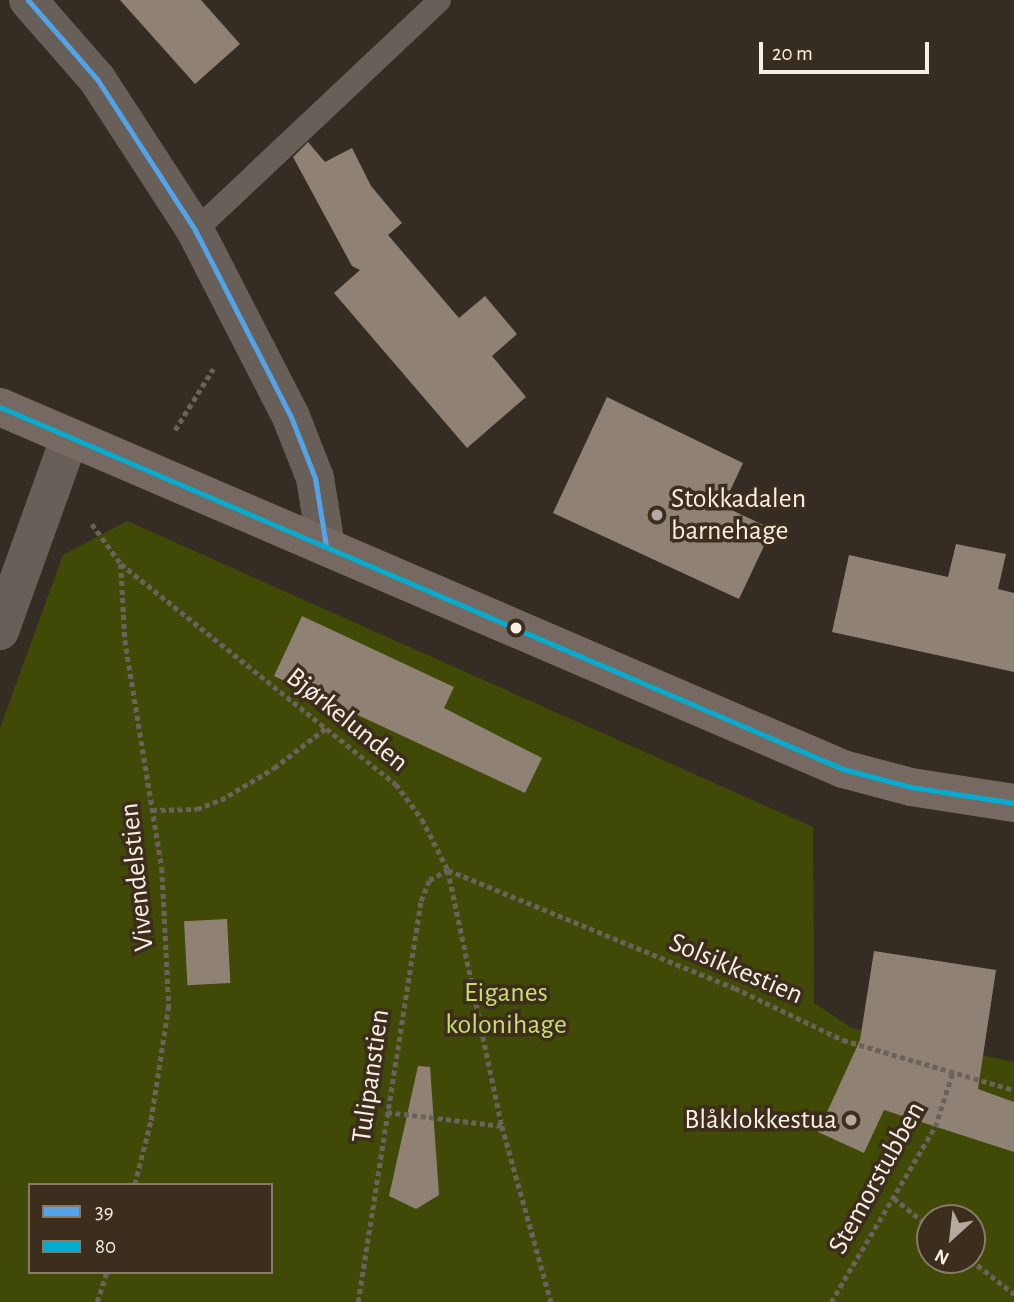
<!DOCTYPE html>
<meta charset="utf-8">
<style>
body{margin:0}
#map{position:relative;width:1014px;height:1302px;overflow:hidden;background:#352d24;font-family:"Alegreya Sans",sans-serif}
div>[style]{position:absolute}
.green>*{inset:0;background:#404905}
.building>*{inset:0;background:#8f8275;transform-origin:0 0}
.path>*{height:4.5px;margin-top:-2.25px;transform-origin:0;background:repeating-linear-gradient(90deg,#6a625b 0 5px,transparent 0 8.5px)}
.service>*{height:23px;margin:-11.5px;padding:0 11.5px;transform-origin:11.5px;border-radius:11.5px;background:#695f59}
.minor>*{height:38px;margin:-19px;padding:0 19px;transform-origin:19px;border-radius:19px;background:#695f59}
.secondary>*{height:38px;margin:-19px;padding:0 19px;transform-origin:19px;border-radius:19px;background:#766961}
.bus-1>*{height:5px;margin:-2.5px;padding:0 2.5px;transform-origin:2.5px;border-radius:2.5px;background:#53a3e8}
.bus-2>*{height:5px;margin:-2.5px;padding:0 2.5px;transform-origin:2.5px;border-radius:2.5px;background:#06acd0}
.dots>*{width:19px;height:19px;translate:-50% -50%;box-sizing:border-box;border:4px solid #3c2d1d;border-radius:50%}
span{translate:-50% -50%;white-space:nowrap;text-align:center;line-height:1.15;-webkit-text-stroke:7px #3c2d1d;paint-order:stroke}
.poi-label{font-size:28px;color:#f8eee4}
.left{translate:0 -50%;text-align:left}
.right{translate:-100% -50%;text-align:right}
.street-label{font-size:28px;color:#f8eee4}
.park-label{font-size:28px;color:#c9de72}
.legend{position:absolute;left:28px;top:1183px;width:245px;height:91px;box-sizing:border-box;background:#3c2d1d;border:2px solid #877a6d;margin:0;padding:9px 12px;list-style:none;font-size:21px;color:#f8eee4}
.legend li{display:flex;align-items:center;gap:14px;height:35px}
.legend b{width:35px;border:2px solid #877a6d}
.north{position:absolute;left:916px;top:1204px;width:70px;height:70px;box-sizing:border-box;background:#3c2d1d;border:2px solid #877a6d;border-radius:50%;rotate:207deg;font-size:19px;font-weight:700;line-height:28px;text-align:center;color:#f8eee4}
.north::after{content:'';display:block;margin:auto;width:24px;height:32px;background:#b4aaa1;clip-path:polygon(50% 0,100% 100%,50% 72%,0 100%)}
.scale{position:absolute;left:759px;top:42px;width:170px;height:32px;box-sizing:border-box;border:4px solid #f8eee4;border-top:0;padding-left:9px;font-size:21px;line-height:24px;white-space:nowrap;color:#f8eee4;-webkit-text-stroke:5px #3c2d1d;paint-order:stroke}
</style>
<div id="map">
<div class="green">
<div style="clip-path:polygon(evenodd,127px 521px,813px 827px,814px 1003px,852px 1028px,1014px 1062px,1014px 1302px,0 1302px,0 728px,63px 555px,127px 521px,30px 1185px,271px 1185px,271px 1272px,30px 1272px,30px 1185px,127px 521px,930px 1218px,972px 1218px,972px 1260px,930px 1260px,930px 1218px)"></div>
</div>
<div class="building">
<div style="clip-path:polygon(120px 0,201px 0,240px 44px,195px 84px)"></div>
<div style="clip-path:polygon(308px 142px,325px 162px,352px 148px,371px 186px,402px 223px,388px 235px,459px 318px,485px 296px,517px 334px,492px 356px,526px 397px,467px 448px,334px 293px,360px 270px,352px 266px,293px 157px)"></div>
<div style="clip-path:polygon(607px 397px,743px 463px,723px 506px,772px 529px,739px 599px,553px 513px)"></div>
<div style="clip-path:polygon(956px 544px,1006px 554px,998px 589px,1014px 593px,1014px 672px,832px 632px,849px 555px,948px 577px)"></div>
<div style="clip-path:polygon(302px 616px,454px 687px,444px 708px,542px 758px,525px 793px,274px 676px)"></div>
<div style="left:227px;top:919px;width:64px;height:43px;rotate:87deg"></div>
<div style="clip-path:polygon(874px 951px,996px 970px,978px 1089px,1014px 1102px,1014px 1152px,884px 1110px,864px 1153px,818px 1132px,860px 1040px)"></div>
<div style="clip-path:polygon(418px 1066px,430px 1067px,439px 1195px,416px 1209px,389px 1196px)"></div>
</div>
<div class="path">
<div style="left:175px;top:430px;width:72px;rotate:-58.1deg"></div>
<div style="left:92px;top:524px;width:49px;rotate:54.1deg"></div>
<div style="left:121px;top:564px;width:352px;rotate:38.7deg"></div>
<div style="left:396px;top:784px;width:44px;rotate:53.4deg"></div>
<div style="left:422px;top:819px;width:57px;rotate:63deg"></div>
<div style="left:448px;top:870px;width:262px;rotate:78.1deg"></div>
<div style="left:502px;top:1126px;width:183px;rotate:74.4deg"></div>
<div style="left:121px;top:564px;width:76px;rotate:87deg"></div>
<div style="left:125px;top:640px;width:231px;rotate:80.8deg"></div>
<div style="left:162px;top:868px;width:138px;rotate:87.1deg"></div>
<div style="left:169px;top:1006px;width:117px;rotate:98.8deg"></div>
<div style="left:151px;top:1122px;width:65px;rotate:104.3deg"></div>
<div style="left:152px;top:810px;width:45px;rotate:-1.3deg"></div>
<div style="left:197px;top:809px;width:26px;rotate:-21deg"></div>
<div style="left:221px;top:800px;width:62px;rotate:-31.1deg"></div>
<div style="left:274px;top:768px;width:66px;rotate:-37.6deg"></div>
<div style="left:387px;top:1112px;width:116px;rotate:6.9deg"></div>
<div style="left:894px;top:1198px;width:46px;rotate:38.9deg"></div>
<div style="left:971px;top:1260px;width:55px;rotate:38.3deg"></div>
<div style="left:97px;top:1302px;width:32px;rotate:-72deg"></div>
<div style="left:358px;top:1302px;width:406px;rotate:-81.1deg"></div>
<div style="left:421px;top:901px;width:22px;rotate:-69deg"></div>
<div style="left:429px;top:880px;width:21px;rotate:-28deg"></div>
<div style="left:448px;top:870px;width:310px;rotate:22.4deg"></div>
<div style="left:735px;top:988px;width:120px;rotate:25.7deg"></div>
<div style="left:843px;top:1040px;width:178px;rotate:16.3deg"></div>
<div style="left:831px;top:1302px;width:204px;rotate:-59.3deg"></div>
<div style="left:935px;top:1127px;width:59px;rotate:-72.2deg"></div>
</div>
<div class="service">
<div style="left:195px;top:230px;width:335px;rotate:-43.3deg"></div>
</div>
<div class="minor">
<div style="left:28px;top:0;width:105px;rotate:48.9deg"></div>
<div style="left:97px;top:79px;width:180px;rotate:57deg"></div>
<div style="left:195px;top:230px;width:210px;rotate:62.8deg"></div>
<div style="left:291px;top:417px;width:66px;rotate:68.5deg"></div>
<div style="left:315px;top:478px;width:69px;rotate:80.8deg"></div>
<div style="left:0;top:631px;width:206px;rotate:-70.2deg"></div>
</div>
<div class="secondary">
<div style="left:0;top:407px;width:917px;rotate:23.24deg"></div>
<div style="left:843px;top:769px;width:70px;rotate:14.8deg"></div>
<div style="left:911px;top:787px;width:104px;rotate:8.8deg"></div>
</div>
<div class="bus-1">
<div style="left:28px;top:0;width:105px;rotate:48.9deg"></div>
<div style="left:97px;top:79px;width:180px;rotate:57deg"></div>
<div style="left:195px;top:230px;width:210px;rotate:62.8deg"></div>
<div style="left:291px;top:417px;width:66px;rotate:68.5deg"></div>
<div style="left:315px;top:478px;width:69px;rotate:80.8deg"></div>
</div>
<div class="bus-2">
<div style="left:0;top:407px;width:917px;rotate:23.24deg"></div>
<div style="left:843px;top:769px;width:70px;rotate:14.8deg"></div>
<div style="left:911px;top:787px;width:104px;rotate:8.8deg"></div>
</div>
<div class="dots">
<div style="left:657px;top:515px;background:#b4aaa1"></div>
<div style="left:516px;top:628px;background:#f8eee4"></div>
<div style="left:851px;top:1120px;background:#b4aaa1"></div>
</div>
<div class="poi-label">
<span class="left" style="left:671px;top:515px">Stokkadalen<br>barnehage</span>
<span class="right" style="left:837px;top:1120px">Blåklokkestua</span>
</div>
<div class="street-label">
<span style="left:347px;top:720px;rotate:39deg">Bjørkelunden</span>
<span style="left:137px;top:877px;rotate:-96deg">Vivendelstien</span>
<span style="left:736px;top:969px;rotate:23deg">Solsikkestien</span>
<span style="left:371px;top:1076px;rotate:-82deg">Tulipanstien</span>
<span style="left:877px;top:1178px;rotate:-61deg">Stemorstubben</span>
</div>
<div class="park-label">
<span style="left:506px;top:1009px">Eiganes<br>kolonihage</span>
</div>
<ul class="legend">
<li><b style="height:9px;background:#53a3e8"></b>39</li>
<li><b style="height:9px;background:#06acd0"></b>80</li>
</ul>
<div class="north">N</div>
<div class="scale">20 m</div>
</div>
